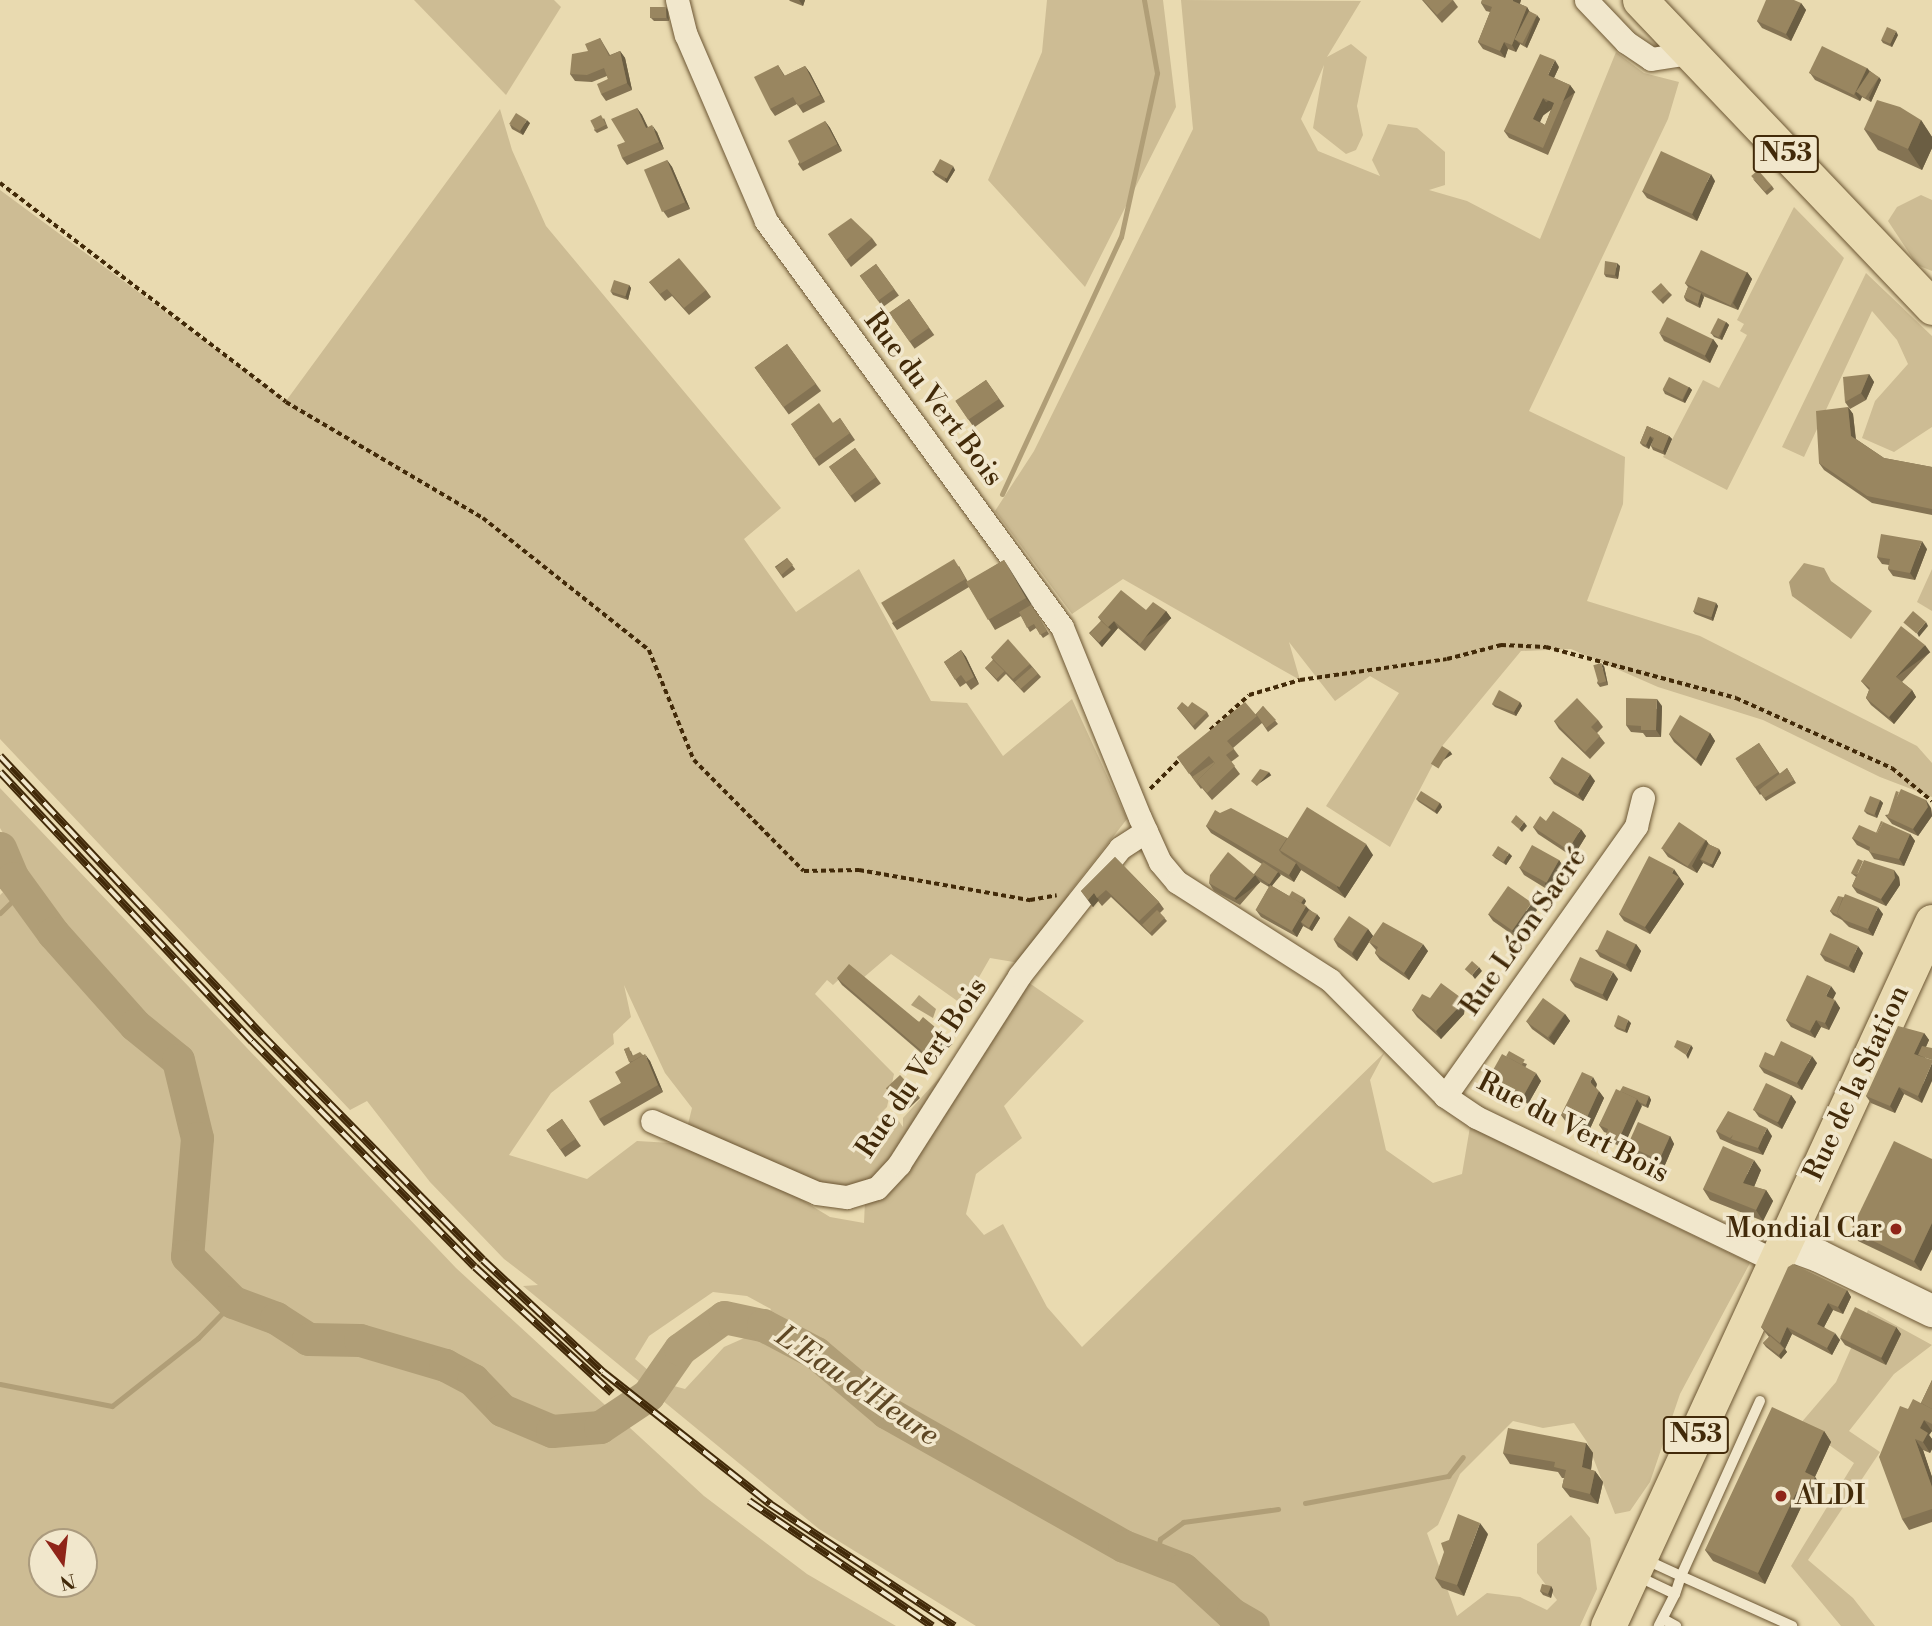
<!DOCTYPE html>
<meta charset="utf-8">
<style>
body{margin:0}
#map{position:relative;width:1932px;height:1626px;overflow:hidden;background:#e9dab0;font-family:"Libre Bodoni",serif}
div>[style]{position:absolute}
.green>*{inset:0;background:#cdbc94}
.water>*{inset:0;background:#b09e77}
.stream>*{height:5px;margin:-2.5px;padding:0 2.5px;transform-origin:2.5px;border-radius:2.5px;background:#b09e77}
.river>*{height:33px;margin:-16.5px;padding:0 16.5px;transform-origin:16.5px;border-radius:16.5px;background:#b09e77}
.path>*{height:3.5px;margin-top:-1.75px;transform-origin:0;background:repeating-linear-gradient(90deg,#422a09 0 5px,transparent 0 8.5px)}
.roads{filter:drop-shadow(0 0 2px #6c5633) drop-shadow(0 0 2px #6c5633)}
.service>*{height:10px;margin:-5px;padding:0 5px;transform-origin:5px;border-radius:5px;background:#f1e7cc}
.minor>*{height:23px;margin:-11.5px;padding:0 11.5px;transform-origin:11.5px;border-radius:11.5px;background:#f1e7cc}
.secondary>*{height:32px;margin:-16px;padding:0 16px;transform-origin:16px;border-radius:16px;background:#f1e7cc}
.primary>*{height:35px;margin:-17.5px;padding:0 17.5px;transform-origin:17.5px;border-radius:17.5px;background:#e9dab0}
.rail>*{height:8px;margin-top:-4px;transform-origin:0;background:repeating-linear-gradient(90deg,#f1e7cc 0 16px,#422a09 0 32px);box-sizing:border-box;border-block:2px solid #422a09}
.wall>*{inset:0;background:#847353;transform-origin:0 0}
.shaded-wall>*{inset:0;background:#6b5e43;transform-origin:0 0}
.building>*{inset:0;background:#998660;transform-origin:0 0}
.dots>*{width:19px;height:19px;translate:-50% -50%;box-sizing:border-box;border:4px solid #f1e7cc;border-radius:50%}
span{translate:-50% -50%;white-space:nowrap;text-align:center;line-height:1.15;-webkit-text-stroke:7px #f1e7cc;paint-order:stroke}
.shield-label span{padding:2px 5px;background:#f1e7cc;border:2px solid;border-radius:5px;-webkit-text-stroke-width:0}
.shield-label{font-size:26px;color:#422a09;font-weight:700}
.street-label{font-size:28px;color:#422a09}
.poi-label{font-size:28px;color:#422a09}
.right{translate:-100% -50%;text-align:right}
.left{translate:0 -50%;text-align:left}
.water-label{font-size:30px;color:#5e4724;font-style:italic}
.north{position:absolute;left:28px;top:1528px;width:70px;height:70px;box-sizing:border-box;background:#f1e7cc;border:2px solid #ab9b7e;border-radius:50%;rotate:166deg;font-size:19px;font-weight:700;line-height:28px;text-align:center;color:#422a09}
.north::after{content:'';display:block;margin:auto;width:24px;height:32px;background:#8f2418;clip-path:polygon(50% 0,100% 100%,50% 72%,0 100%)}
</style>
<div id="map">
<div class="green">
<div style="clip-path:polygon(414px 0,554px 0,561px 7px,506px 95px)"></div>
<div style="clip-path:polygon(1047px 0,1163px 0,1176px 107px,1085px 287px,988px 180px,1042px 52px)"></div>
<div style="clip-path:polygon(1181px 0,1361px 1px,1327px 57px,1351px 44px,1367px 57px,1357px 106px,1363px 135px,1356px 150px,1346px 154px,1313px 128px,1324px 65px,1301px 119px,1318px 151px,1380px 176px,1372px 160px,1388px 124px,1417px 128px,1445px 152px,1445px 185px,1429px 190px,1467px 201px,1540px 239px,1616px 52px,1644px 73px,1679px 82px,1668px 119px,1529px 411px,1625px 457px,1623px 504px,1587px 601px,1700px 636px,1917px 746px,1932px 763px,1932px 797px,1880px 777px,1763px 720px,1658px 687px,1571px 649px,1521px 651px,1443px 745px,1390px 847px,1326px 806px,1399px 693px,1370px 676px,1335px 701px,1289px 642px,1300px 680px,1123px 579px,1072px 614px,995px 511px,1034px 451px,1193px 129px)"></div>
<div style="clip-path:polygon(evenodd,500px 109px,512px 150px,546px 226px,781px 508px,744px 539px,796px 612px,859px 569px,931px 701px,967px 703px,1003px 756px,1072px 699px,1127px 819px,1069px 893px,1068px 904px,1026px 964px,990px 958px,963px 1005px,891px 954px,863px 978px,851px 968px,833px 985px,827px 980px,815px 994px,894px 1074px,887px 1107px,877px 1117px,886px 1125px,896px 1117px,903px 1127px,903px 1118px,940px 1077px,940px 1089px,1025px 980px,1084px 1021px,1004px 1106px,1022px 1138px,976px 1174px,966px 1214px,984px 1235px,1003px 1224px,1047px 1307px,1082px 1347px,1385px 1052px,1370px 1080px,1386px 1150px,1433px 1183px,1462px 1174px,1470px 1127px,1750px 1263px,1680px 1394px,1650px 1482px,1630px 1511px,1615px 1514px,1587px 1442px,1574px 1423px,1543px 1428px,1513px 1421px,1460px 1474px,1438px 1525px,1427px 1533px,1457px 1616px,1487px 1593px,1520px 1597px,1547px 1610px,1557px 1600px,1537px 1573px,1537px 1544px,1571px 1515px,1590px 1538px,1597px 1589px,1580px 1626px,976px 1626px,819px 1529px,523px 1286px,538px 1285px,504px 1259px,430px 1182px,367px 1101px,350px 1110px,0 739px,0 190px,286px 401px,500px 109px,624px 985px,665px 1073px,692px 1108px,687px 1128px,865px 1201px,864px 1223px,830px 1217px,776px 1184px,688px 1144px,637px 1141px,587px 1179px,509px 1155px,551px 1093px,614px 1044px,613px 1034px,631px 1017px,624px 985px,500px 109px,713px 1292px,747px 1296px,771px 1309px,760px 1331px,724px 1347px,685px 1389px,663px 1383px,635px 1359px,649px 1336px,713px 1292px)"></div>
<div style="clip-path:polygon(1921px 195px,1932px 200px,1932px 271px,1917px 265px,1888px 221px,1897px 207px)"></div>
<div style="clip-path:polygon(1794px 207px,1844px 258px,1727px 490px,1663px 457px,1703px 380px,1719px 388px,1747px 335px,1740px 331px,1744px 324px,1737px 320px)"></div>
<div style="clip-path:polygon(1866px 273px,1932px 336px,1932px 427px,1894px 452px,1862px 438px,1875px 401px,1908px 364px,1897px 340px,1872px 311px,1804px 457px,1782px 447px)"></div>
<div style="clip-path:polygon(1932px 569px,1932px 611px,1917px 602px)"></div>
<div style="clip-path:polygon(evenodd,0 788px,456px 1268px,704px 1496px,807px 1574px,896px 1626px,0 1626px,0 895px,25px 871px,0 828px,0 788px,42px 1542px,84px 1542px,84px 1584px,42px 1584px,42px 1542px)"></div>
<div style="clip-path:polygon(1868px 1310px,1932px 1345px,1894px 1374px,1849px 1431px,1880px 1452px,1808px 1560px,1853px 1598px,1875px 1626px,1841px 1626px,1791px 1566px,1854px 1463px,1800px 1424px,1836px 1382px)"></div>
</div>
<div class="water">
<div style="clip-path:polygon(1804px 563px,1824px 568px,1831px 581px,1872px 611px,1851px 639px,1792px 596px,1789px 582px)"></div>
<div style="clip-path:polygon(919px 995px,936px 1009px,933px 1018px,911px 1005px)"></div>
</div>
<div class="stream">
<div style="left:1002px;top:494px;width:283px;rotate:-65.2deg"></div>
<div style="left:1121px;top:237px;width:168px;rotate:-77.6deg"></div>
<div style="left:1157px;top:73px;width:74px;rotate:-100.1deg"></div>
<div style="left:0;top:913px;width:32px;rotate:-44deg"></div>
<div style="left:0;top:1384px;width:114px;rotate:11.1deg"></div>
<div style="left:112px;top:1406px;width:110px;rotate:-38.3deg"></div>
<div style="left:198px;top:1338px;width:50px;rotate:-45.8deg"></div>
<div style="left:1305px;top:1503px;width:146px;rotate:-10.7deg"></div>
<div style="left:1448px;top:1476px;width:24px;rotate:-52deg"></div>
<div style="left:1155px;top:1558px;width:20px;rotate:-75deg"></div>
<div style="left:1160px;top:1539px;width:29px;rotate:-36deg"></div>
<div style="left:1183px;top:1522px;width:96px;rotate:-7.8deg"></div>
</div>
<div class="river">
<div style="left:0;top:848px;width:33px;rotate:67deg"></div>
<div style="left:13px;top:878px;width:68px;rotate:54deg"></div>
<div style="left:53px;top:933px;width:123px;rotate:48.3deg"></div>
<div style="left:135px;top:1025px;width:55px;rotate:39.1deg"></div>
<div style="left:178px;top:1060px;width:80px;rotate:76.3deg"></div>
<div style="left:197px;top:1138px;width:118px;rotate:94.8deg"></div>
<div style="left:187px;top:1256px;width:65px;rotate:45deg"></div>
<div style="left:233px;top:1302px;width:46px;rotate:20.4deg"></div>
<div style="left:276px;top:1318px;width:38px;rotate:33deg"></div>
<div style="left:308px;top:1339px;width:52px;rotate:1.1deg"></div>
<div style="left:360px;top:1340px;width:89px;rotate:16.4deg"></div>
<div style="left:445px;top:1365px;width:32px;rotate:28deg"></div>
<div style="left:473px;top:1380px;width:42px;rotate:46deg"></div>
<div style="left:502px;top:1410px;width:54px;rotate:22.8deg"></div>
<div style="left:552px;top:1431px;width:48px;rotate:-4.8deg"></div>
<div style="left:600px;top:1427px;width:58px;rotate:-33.7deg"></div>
<div style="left:648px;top:1395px;width:56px;rotate:-55.2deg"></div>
<div style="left:680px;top:1349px;width:54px;rotate:-36deg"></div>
<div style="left:724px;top:1317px;width:40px;rotate:12deg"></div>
<div style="left:763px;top:1325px;width:60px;rotate:27.8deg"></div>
<div style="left:816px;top:1353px;width:92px;rotate:40.1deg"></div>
<div style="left:886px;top:1412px;width:273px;rotate:29.4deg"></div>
<div style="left:1124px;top:1546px;width:63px;rotate:21.3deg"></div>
<div style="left:1183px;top:1569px;width:67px;rotate:42.6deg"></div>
<div style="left:1232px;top:1614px;width:24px;rotate:30deg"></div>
</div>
<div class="path">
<div style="left:0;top:183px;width:360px;rotate:37.4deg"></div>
<div style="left:286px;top:402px;width:229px;rotate:30.5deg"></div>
<div style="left:483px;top:518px;width:212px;rotate:38.5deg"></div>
<div style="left:649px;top:650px;width:119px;rotate:67.8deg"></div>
<div style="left:694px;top:760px;width:156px;rotate:45.3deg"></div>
<div style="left:804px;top:871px;width:55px;rotate:-1deg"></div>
<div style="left:859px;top:870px;width:174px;rotate:10deg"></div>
<div style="left:1030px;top:900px;width:27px;rotate:-10deg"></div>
<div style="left:1210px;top:730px;width:52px;rotate:-41.9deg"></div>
<div style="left:1249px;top:695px;width:53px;rotate:-16.4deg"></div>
<div style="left:1300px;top:680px;width:148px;rotate:-8.1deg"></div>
<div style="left:1447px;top:659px;width:56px;rotate:-14.5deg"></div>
<div style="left:1501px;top:645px;width:45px;rotate:2.5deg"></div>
<div style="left:1546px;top:647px;width:197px;rotate:15deg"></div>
<div style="left:1736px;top:698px;width:171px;rotate:24.2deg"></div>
<div style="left:1892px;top:768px;width:52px;rotate:39.5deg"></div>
<div style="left:1150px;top:789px;width:45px;rotate:-45deg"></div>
</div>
<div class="roads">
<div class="service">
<div style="left:1760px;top:1401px;width:192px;rotate:114.3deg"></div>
<div style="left:1681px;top:1576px;width:122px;rotate:24.2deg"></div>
<div style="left:1642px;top:1558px;width:43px;rotate:24.8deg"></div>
<div style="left:1681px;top:1576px;width:19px;rotate:108deg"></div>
<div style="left:1635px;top:1575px;width:44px;rotate:25.4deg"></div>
<div style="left:1675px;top:1594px;width:36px;rotate:117deg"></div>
<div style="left:1663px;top:1619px;width:15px;rotate:28deg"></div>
</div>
<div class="minor">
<div style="left:677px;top:0;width:36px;rotate:76deg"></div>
<div style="left:686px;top:35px;width:202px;rotate:66.7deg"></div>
<div style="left:766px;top:221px;width:502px;rotate:53.91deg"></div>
<div style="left:1062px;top:627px;width:206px;rotate:67.8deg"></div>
<div style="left:1140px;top:818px;width:48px;rotate:65.6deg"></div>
<div style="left:1160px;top:862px;width:26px;rotate:50deg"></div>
<div style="left:1177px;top:882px;width:182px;rotate:32.6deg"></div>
<div style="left:1330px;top:980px;width:163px;rotate:45.2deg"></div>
<div style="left:1445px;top:1096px;width:37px;rotate:34deg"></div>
<div style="left:1476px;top:1117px;width:332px;rotate:25.7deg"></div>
<div style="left:1586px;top:0;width:58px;rotate:46.4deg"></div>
<div style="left:1626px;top:42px;width:30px;rotate:34deg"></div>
<div style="left:1651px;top:59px;width:39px;rotate:-9deg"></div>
<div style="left:1445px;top:1096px;width:331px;rotate:-54.7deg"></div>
<div style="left:1636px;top:826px;width:29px;rotate:-76deg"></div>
<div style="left:652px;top:1121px;width:180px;rotate:23.6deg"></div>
<div style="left:817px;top:1193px;width:30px;rotate:8deg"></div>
<div style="left:847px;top:1197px;width:31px;rotate:-17deg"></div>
<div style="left:877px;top:1188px;width:33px;rotate:-47deg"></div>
<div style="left:899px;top:1164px;width:223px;rotate:-57.4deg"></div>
<div style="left:1019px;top:976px;width:163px;rotate:-51.7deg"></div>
<div style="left:1120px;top:848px;width:31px;rotate:-33deg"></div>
</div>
<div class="secondary">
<div style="left:1783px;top:1243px;width:38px;rotate:20deg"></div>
<div style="left:1819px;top:1256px;width:126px;rotate:26deg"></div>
</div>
<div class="primary">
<div style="left:1640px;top:0;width:424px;rotate:46.4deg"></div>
<div style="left:1608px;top:1626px;width:775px;rotate:-65.29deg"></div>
</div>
</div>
<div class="rail">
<div style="left:0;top:756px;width:383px;rotate:46.8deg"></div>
<div style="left:262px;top:1035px;width:315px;rotate:45.5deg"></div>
<div style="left:483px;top:1260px;width:164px;rotate:43deg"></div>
<div style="left:603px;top:1372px;width:213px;rotate:38.3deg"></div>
<div style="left:770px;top:1504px;width:221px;rotate:33.5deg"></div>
<div style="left:0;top:772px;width:369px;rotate:46.9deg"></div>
<div style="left:252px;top:1041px;width:317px;rotate:45.4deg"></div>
<div style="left:475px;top:1267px;width:186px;rotate:42.6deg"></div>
<div style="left:749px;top:1501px;width:222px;rotate:34.3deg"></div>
</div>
<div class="wall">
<div style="clip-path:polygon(789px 0,805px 0,803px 6px,790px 1px)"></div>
<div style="clip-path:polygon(1422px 0,1453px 0,1458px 7px,1442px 23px)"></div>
<div style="clip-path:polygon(1482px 0,1521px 0,1520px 4px,1527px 7px,1529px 11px,1540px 19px,1527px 48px,1520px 44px,1516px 52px,1508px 49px,1505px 58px,1483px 49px,1478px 42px,1490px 12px,1486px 11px,1481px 3px)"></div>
<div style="clip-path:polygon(1801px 3px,1806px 10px,1791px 41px,1762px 28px,1757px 21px)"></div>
<div style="clip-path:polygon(666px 7px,668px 11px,669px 21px,654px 21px,651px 18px)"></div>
<div style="clip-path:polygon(1898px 35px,1892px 47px,1883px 43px,1881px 40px)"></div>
<div style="clip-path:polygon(600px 38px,610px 55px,620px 51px,625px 58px,632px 90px,606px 101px,601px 94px,608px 79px,607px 76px,592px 82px,575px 81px,570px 74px)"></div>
<div style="clip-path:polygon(778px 65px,785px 76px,805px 66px,810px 73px,825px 102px,803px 113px,797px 104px,775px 116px,770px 109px)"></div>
<div style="clip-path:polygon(evenodd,1559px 67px,1554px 78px,1570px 85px,1575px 92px,1548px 155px,1509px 138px,1504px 131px,1559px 67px,1548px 105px,1552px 107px,1545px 125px,1540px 122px,1548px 105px)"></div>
<div style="clip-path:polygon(1867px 68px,1870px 71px,1881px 80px,1871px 102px,1862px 97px,1860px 101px,1815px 80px,1810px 73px)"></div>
<div style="clip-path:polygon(637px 108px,642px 115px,648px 127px,657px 132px,664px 149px,627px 165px,622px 158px,625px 142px)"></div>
<div style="clip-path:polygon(604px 118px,608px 128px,597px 133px,594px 130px)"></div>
<div style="clip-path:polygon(1921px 120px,1932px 137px,1932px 148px,1922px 170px,1878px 150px,1864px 129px)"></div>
<div style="clip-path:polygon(825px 121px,830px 128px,842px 151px,803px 171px,798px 164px)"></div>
<div style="clip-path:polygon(530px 123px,523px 135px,512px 129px,510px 125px)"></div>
<div style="clip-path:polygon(667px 160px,672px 167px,690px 209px,668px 218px,663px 211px)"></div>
<div style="clip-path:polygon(955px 170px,947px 183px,935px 175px,932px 171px)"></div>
<div style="clip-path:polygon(1753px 179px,1772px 186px,1774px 189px,1767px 195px)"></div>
<div style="clip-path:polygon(1715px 181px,1697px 221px,1647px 198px,1642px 191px)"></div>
<div style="clip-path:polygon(828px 234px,872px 238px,877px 245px,851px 267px)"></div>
<div style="left:876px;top:264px;width:39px;height:20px;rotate:54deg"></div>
<div style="clip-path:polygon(1620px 266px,1618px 279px,1606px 277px,1604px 274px)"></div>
<div style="clip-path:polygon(1747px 272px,1752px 279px,1738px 310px,1703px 296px,1704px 297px,1700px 308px,1686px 301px,1684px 297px,1688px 287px,1685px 283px)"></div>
<div style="clip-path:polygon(649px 282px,706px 290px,711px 297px,689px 315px,672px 296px,665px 301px)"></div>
<div style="clip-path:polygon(629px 285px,631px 288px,628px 300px,613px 295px,611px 292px)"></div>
<div style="clip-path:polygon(1652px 292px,1669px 292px,1672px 295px,1663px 304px)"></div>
<div style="left:909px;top:299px;width:44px;height:24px;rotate:55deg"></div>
<div style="clip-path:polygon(1726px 322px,1729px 325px,1722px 340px,1714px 337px,1711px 333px)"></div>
<div style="clip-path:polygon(1660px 334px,1713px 339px,1718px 346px,1710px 363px,1664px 341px)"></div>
<div style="left:787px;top:344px;width:58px;height:40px;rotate:54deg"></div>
<div style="clip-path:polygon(1869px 374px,1874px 382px,1866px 400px,1850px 409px,1845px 402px)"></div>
<div style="left:986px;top:380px;width:32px;height:37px;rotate:55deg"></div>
<div style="clip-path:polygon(1689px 387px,1692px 390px,1685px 403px,1665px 394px,1663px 390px)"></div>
<div style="clip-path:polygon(1848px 407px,1853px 414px,1856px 439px,1884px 458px,1932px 467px,1932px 515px,1872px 503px,1824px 470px,1819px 463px)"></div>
<div style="clip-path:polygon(840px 418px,855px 440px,819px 466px,791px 424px,833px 423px)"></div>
<div style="clip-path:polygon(1647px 426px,1669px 436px,1672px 439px,1665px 455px,1653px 450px,1651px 446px,1653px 440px,1649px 449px,1643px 446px,1640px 443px)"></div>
<div style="left:855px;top:448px;width:44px;height:32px;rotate:54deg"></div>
<div style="clip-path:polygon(1927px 549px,1915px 580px,1893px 576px,1888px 569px,1889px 565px,1882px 564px,1877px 557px)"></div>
<div style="left:787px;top:558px;width:14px;height:15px;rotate:54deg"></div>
<div style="clip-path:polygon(1004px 560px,1049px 634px,1043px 638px,1036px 628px,1030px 632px,1021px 616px,995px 630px,969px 587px,897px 630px,892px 623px,959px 566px,968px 582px)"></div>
<div style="clip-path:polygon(1716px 603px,1718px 606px,1713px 621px,1695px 614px,1693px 611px)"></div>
<div style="clip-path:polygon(1146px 610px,1166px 611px,1171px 618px,1145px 651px,1118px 628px,1102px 647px,1089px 633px,1101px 621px,1098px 617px)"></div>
<div style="clip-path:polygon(961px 650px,966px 657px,979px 684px,971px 690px,966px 683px,960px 687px,944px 662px)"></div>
<div style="clip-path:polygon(1930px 652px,1902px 682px,1912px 690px,1916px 697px,1894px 724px,1871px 705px,1866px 698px,1869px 690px,1861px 681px)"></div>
<div style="clip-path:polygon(991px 657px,1030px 664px,1041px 677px,1024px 693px,1006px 674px,998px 682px,985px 668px,993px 660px)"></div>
<div style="clip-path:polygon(1604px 666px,1608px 685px,1600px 687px,1597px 683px)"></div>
<div style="clip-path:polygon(1520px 702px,1522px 706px,1516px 716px,1495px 707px,1492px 704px)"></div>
<div style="clip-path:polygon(1263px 706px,1278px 724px,1268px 732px,1262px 723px,1233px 748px,1239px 756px,1231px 762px,1240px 774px,1212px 800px,1202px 788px,1201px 789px,1177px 757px,1256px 714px)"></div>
<div style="clip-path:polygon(1662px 706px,1661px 737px,1646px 737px,1643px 733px,1631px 732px,1626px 725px)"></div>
<div style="clip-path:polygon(1188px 707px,1207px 712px,1209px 716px,1195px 730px,1177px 708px)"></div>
<div style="clip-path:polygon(1598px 720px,1603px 727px,1597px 733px,1605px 743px,1590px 759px,1559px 729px,1554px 721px)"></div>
<div style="clip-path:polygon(1710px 733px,1715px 741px,1701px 766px,1674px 742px,1669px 734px)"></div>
<div style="clip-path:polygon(1759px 743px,1780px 774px,1787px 768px,1796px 783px,1766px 801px,1761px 794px,1760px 795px,1736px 759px)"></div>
<div style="clip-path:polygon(1549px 777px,1595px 781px,1583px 801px,1554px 784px)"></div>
<div style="clip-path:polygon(1416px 799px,1440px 803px,1442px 807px,1437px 814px,1419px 802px)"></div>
<div style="clip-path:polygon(1880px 800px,1883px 803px,1877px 818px,1867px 814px,1864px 811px)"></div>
<div style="clip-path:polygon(1931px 808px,1932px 816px,1918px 836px,1892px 824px,1885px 815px)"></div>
<div style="clip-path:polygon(1220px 813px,1287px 838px,1373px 855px,1345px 898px,1301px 870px,1294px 882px,1280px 874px,1272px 886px,1289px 896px,1306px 901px,1304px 905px,1320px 918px,1312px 931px,1303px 926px,1297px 937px,1261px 917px,1256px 910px,1269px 887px,1259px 881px,1260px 882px,1240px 905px,1214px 891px,1209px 883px,1254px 874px,1262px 864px,1211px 833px,1206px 826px)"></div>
<div style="clip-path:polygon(1546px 821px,1586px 836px,1573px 857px,1538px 834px,1533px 827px)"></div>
<div style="clip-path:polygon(1876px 833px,1910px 834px,1915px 841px,1904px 866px,1874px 859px,1869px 851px,1857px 845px,1852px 838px)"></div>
<div style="clip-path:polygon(1706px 840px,1708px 844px,1719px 849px,1721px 853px,1713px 868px,1703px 863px,1697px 873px,1668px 857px,1663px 850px)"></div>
<div style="clip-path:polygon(1492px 855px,1512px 856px,1506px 865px,1495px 858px)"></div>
<div style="clip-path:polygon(1115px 857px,1159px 902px,1164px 909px,1160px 913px,1167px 921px,1152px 936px,1111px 897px,1102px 906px,1098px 901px,1093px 907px,1081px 891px)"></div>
<div style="clip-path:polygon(1559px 860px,1564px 868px,1550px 891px,1524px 875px,1519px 867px)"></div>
<div style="clip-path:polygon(1851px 873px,1899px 877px,1900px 885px,1886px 906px,1857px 893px,1852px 886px,1856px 877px)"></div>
<div style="clip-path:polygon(1679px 876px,1679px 877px,1684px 884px,1650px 934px,1624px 921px,1619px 914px)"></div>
<div style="clip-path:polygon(1843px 897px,1883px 914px,1873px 936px,1849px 927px,1842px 920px,1833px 915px,1830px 911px)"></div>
<div style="clip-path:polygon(1537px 910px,1517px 938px,1493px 921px,1488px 914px)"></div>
<div style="clip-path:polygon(1368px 929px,1373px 936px,1357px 961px,1338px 947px,1334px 940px)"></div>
<div style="clip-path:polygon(1369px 942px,1428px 951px,1409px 980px,1380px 960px,1375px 953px,1376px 950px)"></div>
<div style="clip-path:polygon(1636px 944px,1641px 951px,1631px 972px,1600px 957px,1595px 950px)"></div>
<div style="clip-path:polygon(1863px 953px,1854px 973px,1825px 961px,1820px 954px)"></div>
<div style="clip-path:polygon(837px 978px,947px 1037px,952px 1044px,934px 1064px,842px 985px)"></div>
<div style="clip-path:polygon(1618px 979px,1607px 1001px,1575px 987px,1570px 980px)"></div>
<div style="clip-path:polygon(1836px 993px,1833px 999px,1840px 1008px,1829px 1030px,1821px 1027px,1815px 1038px,1791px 1027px,1786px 1020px)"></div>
<div style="clip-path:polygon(1460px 997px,1465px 1004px,1464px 1014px,1441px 1039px,1417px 1017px,1412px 1010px,1430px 998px)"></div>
<div style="clip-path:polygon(1565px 1014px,1570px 1021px,1554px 1045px,1532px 1029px,1527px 1022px)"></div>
<div style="clip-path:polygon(1631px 1023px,1627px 1033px,1617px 1029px,1614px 1026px)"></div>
<div style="clip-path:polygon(1924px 1033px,1929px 1040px,1926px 1047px,1922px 1103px,1904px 1094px,1895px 1113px,1871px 1103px,1866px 1096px)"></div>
<div style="clip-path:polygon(624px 1049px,631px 1051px,633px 1056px,643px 1055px,650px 1061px,663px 1092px,604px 1126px,599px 1119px,621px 1083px,630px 1063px)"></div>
<div style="clip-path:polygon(1505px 1056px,1527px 1064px,1525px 1068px,1541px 1081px,1528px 1104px,1493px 1084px,1488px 1077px)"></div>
<div style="clip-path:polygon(1817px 1063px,1802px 1090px,1764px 1073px,1759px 1066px)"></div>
<div style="clip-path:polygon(1597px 1084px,1596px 1088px,1604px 1098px,1588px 1133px,1566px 1122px,1561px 1115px)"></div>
<div style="clip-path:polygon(886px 1088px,915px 1091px,920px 1098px,906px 1111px,891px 1095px)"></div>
<div style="clip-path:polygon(1620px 1091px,1649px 1096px,1651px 1100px,1648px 1108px,1641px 1105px,1623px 1148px,1611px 1142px,1606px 1135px,1607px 1133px,1604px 1132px,1599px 1125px)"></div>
<div style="clip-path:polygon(1791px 1095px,1796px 1102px,1782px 1129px,1759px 1117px,1754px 1110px)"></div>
<div style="left:562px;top:1119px;width:33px;height:19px;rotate:55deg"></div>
<div style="clip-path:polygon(1716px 1131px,1772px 1136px,1763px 1155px,1736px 1146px,1720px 1139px)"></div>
<div style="clip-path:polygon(1670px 1136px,1674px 1144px,1664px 1167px,1632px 1153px,1627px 1146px)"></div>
<div style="clip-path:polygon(1932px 1159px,1932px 1249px,1921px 1271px,1858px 1241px,1851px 1230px)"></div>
<div style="clip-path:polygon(1761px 1170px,1754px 1187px,1766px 1190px,1773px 1201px,1763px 1221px,1710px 1200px,1703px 1189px)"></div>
<div style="clip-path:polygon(1847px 1290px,1851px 1297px,1843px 1314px,1833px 1310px,1824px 1327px,1840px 1340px,1832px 1355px,1792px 1334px,1785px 1349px,1787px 1352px,1781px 1359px,1766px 1347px,1763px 1343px,1769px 1337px,1761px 1327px)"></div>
<div style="clip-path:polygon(1896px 1327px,1901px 1334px,1886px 1365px,1845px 1345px,1840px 1338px)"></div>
<div style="clip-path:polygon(1932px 1380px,1932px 1431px,1929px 1435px,1932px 1439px,1932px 1449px,1930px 1453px,1923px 1450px,1932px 1477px,1932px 1522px,1909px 1530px,1902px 1519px,1908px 1409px,1921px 1403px)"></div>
<div style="clip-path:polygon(1824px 1431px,1831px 1442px,1815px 1477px,1823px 1488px,1814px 1506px,1804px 1501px,1765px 1584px,1713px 1561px,1705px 1550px)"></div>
<div style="clip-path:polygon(1586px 1443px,1593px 1453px,1591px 1470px,1595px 1471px,1603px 1482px,1598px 1504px,1570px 1497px,1562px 1487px,1564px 1478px,1562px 1478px,1558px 1472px,1510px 1464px,1503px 1453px)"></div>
<div style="clip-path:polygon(1488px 1534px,1464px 1596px,1442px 1588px,1435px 1578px)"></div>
<div style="clip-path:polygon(1551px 1586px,1553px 1590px,1551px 1598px,1543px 1595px,1540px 1591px)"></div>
</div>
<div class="shaded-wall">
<div style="clip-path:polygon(799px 0,805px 0,803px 6px)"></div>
<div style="clip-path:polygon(1513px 0,1521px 0,1518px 8px,1513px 1px)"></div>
<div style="clip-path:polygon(1801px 3px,1806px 10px,1791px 41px,1786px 34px)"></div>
<div style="clip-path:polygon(666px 7px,668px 11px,669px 21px,667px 18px)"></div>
<div style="clip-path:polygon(1527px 7px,1531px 14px,1517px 41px,1520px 44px,1516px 52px,1512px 45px)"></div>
<div style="clip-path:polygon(1537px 15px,1540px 19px,1527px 48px,1525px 45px)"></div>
<div style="clip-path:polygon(1896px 31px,1898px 35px,1892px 47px,1890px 44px)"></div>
<div style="clip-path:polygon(1504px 42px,1508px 49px,1505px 58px,1500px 51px)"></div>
<div style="clip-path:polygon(620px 51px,625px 58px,632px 90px,627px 83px)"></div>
<div style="clip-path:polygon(1555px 60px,1559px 67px,1552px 82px,1548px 75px)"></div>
<div style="clip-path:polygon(805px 66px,810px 73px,825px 102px,820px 95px)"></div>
<div style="clip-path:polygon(1867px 68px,1872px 75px,1859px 94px,1862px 97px,1860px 101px,1855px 94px)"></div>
<div style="clip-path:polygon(1879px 77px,1881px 80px,1871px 102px,1869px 98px)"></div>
<div style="left:1570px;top:85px;width:9px;height:69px;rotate:54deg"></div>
<div style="clip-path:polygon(1543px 98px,1548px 105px,1538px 126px,1533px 119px)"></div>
<div style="clip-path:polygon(637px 108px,642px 115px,651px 135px,646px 128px)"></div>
<div style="clip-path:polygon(527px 120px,530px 123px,523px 135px,520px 131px)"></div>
<div style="clip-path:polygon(1921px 120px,1932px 137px,1932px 148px,1922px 170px,1908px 149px)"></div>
<div style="clip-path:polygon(825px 121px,830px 128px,842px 151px,837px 144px)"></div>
<div style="clip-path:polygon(652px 125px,657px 132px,664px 149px,659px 142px)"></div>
<div style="clip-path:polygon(667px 160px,672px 167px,690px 209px,685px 202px)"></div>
<div style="clip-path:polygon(953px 166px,955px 170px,947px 183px,945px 179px)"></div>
<div style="clip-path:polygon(1711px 174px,1715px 181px,1697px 221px,1692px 214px)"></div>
<div style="clip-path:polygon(1617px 263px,1620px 266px,1618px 279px,1615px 275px)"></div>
<div style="clip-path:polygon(1747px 272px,1752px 279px,1738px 310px,1733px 303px)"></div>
<div style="clip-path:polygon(629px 285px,631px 288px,628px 300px,625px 296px)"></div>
<div style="clip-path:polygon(1701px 293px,1704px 297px,1700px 308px,1698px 304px)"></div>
<div style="clip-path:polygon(1726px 322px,1729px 325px,1722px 340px,1720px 337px)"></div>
<div style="clip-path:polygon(1713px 339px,1718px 346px,1710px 363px,1705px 356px)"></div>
<div style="clip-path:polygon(1869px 374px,1874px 382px,1866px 400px,1861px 393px)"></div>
<div style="clip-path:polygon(1689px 387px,1692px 390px,1685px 403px,1683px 400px)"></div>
<div style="clip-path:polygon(1848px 407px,1853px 414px,1856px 443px,1851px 436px)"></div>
<div style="clip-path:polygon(1650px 436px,1653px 440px,1649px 449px,1646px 445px)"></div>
<div style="clip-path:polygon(1669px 436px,1672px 439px,1665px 455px,1663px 451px)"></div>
<div style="clip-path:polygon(1922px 541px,1927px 549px,1915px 580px,1910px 573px)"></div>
<div style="clip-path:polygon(1004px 560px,1011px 571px,1034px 608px,1026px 598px)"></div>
<div style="clip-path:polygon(1716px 603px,1718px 606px,1713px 621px,1711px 617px)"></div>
<div style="left:1166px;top:611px;width:9px;height:42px;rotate:54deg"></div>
<div style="clip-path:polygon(1114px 621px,1118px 628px,1102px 647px,1099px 643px,1111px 630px,1108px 627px)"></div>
<div style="clip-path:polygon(1926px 622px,1928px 626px,1919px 637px,1917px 633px)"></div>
<div style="left:1925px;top:645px;width:9px;height:43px;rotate:54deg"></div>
<div style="clip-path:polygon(961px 650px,966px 657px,979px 684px,974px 677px)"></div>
<div style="clip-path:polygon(1601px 663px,1604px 666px,1608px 685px,1606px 681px)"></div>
<div style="clip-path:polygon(1912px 690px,1916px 697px,1894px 724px,1889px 717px)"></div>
<div style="clip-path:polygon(1657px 699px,1662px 706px,1661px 737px,1656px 730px)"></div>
<div style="clip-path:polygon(1520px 702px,1522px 706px,1516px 716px,1514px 712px)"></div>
<div style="clip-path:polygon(1710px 733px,1715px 741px,1701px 766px,1696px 759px)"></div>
<div style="left:1450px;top:751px;width:4px;height:21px;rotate:56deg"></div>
<div style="left:1269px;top:772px;width:4px;height:18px;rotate:56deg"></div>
<div style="clip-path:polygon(1590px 774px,1595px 781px,1583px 801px,1578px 794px)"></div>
<div style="clip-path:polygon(1880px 800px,1883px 803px,1877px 818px,1875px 814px)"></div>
<div style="clip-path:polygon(1926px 800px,1931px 808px,1932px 816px,1918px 836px,1913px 829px)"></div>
<div style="clip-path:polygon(1440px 803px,1442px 807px,1437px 814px,1435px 811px)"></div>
<div style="clip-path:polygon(1524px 822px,1527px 826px,1522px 832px,1519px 829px)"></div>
<div style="clip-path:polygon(1581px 829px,1586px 836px,1573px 857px,1568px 850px)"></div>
<div style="clip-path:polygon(1910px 834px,1915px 841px,1904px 866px,1899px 859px)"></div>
<div style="clip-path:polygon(1706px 840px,1711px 847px,1700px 859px,1703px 863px,1697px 873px,1692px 866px)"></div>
<div style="clip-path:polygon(1366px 844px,1373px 855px,1345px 898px,1337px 887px)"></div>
<div style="clip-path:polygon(1719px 849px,1721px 853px,1713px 868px,1710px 865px)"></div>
<div style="clip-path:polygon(1509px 853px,1512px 856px,1506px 865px,1504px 862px)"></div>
<div style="clip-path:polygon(1559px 860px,1564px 868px,1550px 891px,1545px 884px)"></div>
<div style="clip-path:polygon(1296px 863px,1301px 870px,1294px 882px,1289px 875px)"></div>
<div style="clip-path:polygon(1674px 869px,1684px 884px,1650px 934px,1645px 927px)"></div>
<div style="clip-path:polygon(1894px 870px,1899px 877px,1900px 885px,1886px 906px,1881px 899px)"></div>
<div style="clip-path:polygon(1278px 872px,1281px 875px,1270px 888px,1268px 885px)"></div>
<div style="left:1255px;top:875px;width:9px;height:30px;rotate:54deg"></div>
<div style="clip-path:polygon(1094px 893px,1099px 900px,1093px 907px,1088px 900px)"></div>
<div style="clip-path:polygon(1304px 898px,1306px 901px,1302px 908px,1300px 904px)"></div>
<div style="clip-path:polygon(1532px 903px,1537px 910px,1517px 938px,1512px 931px)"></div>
<div style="clip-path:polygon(1306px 906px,1311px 913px,1301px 922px,1303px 926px,1297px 937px,1292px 930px)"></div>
<div style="clip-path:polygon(1878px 907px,1883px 914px,1873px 936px,1868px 929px)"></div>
<div style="clip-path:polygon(1317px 914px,1320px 918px,1312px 931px,1309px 928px)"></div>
<div style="clip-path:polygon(1368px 929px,1373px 936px,1357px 961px,1352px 954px)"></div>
<div style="clip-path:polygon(1423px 944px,1428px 951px,1409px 980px,1404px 973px)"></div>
<div style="clip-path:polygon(1636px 944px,1641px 951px,1631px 972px,1626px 965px)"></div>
<div style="clip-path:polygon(1858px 946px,1863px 953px,1854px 973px,1849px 966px)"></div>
<div style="clip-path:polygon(1479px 967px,1482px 971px,1475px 979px,1472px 975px)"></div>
<div style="clip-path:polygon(1613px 972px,1618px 979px,1607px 1001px,1602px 994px)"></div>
<div style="clip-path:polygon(1831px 986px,1836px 993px,1831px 1003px,1826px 996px)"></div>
<div style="clip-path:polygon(1460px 997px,1465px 1004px,1464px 1014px,1441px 1039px,1436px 1031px)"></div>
<div style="clip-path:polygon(1835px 1000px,1840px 1008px,1829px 1030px,1825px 1023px)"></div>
<div style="clip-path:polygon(1565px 1014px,1570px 1021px,1554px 1045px,1549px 1038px)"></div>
<div style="clip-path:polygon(1628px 1020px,1631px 1023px,1627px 1033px,1625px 1030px)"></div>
<div style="clip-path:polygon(1816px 1020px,1821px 1027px,1815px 1038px,1810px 1031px)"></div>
<div style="clip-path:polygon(1924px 1033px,1929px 1040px,1920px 1059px,1914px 1054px)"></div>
<div style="left:947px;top:1037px;width:9px;height:27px;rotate:54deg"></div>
<div style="clip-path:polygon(1691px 1045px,1693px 1048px,1688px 1059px,1686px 1055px)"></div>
<div style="clip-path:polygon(645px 1054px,650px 1061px,663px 1092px,658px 1085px)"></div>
<div style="clip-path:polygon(1812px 1056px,1817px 1063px,1802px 1090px,1797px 1083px)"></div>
<div style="clip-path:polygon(1932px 1063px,1932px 1081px,1922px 1103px,1918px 1096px)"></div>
<div style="clip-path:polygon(1536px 1073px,1541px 1081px,1528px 1104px,1523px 1097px)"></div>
<div style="clip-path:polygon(1593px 1077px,1597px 1084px,1595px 1089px,1590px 1082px)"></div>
<div style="clip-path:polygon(1899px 1087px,1904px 1094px,1895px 1113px,1890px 1106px)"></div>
<div style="clip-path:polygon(1599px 1091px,1604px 1098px,1588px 1133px,1583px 1126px)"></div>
<div style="clip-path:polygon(1791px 1095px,1796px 1102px,1782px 1129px,1777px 1122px)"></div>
<div style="clip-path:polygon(1649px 1096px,1651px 1100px,1648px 1108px,1646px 1105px)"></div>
<div style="clip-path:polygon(1637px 1099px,1642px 1106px,1623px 1148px,1618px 1141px)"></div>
<div style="clip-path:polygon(1767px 1128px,1772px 1136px,1763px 1155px,1758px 1148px)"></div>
<div style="clip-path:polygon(1670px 1136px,1674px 1144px,1664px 1167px,1659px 1160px)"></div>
<div style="clip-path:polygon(1754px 1160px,1761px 1170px,1751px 1194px,1743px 1183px)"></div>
<div style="clip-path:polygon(1766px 1190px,1773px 1201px,1763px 1221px,1756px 1210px)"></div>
<div style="clip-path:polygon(1932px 1223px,1932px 1249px,1921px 1271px,1914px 1261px)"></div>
<div style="clip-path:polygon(1847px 1290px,1851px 1297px,1843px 1314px,1838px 1307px)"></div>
<div style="clip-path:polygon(1828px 1303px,1833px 1310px,1822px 1331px,1817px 1324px)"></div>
<div style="clip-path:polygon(1787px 1327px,1792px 1334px,1785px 1349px,1787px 1352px,1781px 1359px,1779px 1355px,1784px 1349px,1780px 1343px)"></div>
<div style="clip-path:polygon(1896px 1327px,1901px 1334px,1886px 1365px,1881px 1358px)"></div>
<div style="clip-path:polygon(1835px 1333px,1840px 1340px,1832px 1355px,1827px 1348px)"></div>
<div style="clip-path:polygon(1924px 1420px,1932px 1431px,1929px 1435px,1932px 1439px,1932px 1449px,1930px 1453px,1923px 1442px,1920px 1428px)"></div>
<div style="clip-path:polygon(1824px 1431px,1831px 1442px,1812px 1483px,1805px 1472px)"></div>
<div style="clip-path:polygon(1915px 1439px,1923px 1450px,1932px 1477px,1932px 1487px)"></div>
<div style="clip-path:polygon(1586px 1443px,1593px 1453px,1590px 1478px,1582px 1467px)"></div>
<div style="clip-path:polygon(1595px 1471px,1603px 1482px,1598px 1504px,1590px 1494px)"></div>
<div style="clip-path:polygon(1815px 1477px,1823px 1488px,1814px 1506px,1807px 1495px)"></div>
<div style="clip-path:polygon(1797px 1491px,1804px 1501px,1765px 1584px,1758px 1573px)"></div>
<div style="clip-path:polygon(1480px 1523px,1488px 1534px,1464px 1596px,1457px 1585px)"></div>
<div style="clip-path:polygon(1551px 1586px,1553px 1590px,1551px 1598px,1548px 1594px)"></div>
</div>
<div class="building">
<div style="clip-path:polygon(1423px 0,1453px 0,1437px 15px)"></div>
<div style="clip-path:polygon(1482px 0,1513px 0,1513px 1px,1527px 7px,1512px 45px,1504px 42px,1500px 51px,1478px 42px,1492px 7px,1481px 3px)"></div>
<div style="clip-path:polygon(1766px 0,1794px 0,1801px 3px,1786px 34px,1757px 21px)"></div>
<div style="left:650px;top:7px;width:16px;height:11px"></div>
<div style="left:1529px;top:11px;width:9px;height:32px;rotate:27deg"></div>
<div style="left:1887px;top:27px;width:10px;height:14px;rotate:24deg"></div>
<div style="clip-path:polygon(600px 38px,609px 56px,620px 51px,627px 83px,601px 94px,597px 84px,608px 79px,604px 68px,587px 75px,570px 74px,572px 54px,588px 51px,585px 44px)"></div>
<div style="left:1822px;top:46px;width:50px;height:30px;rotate:26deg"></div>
<div style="clip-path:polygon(evenodd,1540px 54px,1555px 60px,1548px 75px,1570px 85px,1543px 148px,1504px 131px,1540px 54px,1543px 98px,1554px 103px,1545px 125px,1533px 119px,1543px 98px)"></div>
<div style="clip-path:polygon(778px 65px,784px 76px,805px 66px,820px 95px,798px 106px,793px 97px,770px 109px,754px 77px)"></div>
<div style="left:1870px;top:71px;width:11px;height:25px;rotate:34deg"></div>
<div style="clip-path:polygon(1877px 100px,1900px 107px,1921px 120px,1908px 149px,1864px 129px)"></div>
<div style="clip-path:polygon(637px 108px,646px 128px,652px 125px,659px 142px,622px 158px,617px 145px,625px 142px,611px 119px)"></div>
<div style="left:516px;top:113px;width:13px;height:13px;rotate:32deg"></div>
<div style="left:601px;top:115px;width:11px;height:12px;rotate:63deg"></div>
<div style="left:825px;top:121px;width:26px;height:42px;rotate:62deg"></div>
<div style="left:1661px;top:151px;width:55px;height:44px;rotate:25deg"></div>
<div style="left:940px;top:159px;width:15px;height:14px;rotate:28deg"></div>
<div style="left:667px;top:160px;width:46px;height:25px;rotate:67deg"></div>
<div style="left:1758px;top:170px;width:21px;height:9px;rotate:49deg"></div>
<div style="clip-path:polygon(851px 218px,872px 238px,846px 260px,828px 234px)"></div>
<div style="left:1701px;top:250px;width:51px;height:37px;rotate:26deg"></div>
<div style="clip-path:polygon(679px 258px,706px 290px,684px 308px,667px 289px,660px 294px,649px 282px)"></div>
<div style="clip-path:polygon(1605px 261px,1617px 263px,1615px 275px,1604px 274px)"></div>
<div style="left:876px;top:264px;width:31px;height:20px;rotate:54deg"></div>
<div style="left:614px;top:280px;width:16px;height:12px;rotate:18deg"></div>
<div style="left:1661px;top:283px;width:12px;height:13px;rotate:48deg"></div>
<div style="clip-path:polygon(1688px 287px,1701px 293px,1698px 304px,1684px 297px)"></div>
<div style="left:909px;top:299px;width:35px;height:24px;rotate:55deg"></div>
<div style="left:1667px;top:317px;width:51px;height:18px;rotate:26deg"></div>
<div style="left:1718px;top:318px;width:9px;height:17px;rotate:27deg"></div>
<div style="left:787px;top:344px;width:49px;height:40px;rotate:54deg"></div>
<div style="clip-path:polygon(1869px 374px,1861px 393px,1845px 402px,1843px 377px)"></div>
<div style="left:1669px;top:377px;width:22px;height:14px;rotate:27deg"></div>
<div style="left:986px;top:380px;width:23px;height:37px;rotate:56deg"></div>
<div style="clip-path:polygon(819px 403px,833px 423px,840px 418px,850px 433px,814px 459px,791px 424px)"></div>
<div style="clip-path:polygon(1848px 407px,1851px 436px,1884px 458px,1932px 467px,1932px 509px,1867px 496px,1819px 463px,1816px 411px)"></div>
<div style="clip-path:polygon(1647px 426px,1669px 436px,1663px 451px,1651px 446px,1654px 438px,1650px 436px,1646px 445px,1640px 443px)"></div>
<div style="left:855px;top:448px;width:36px;height:32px;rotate:54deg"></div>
<div style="clip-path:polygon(1881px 534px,1922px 541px,1910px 573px,1888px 569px,1890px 559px,1877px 557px)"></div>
<div style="left:787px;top:558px;width:9px;height:15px;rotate:49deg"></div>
<div style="left:954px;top:559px;width:23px;height:85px;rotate:59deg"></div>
<div style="left:1004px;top:560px;width:44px;height:44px;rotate:60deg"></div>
<div style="clip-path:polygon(1121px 590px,1146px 610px,1153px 602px,1166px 611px,1140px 644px,1114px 621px,1108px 627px,1098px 617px)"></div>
<div style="left:1698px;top:597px;width:19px;height:15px;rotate:18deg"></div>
<div style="clip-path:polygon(1031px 605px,1047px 631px,1040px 635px,1034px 624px,1027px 628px,1019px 612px)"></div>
<div style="left:1913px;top:611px;width:17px;height:15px;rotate:40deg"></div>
<div style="left:1101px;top:621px;width:13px;height:17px;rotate:42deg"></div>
<div style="clip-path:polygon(1901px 626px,1925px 645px,1896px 677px,1912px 690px,1889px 717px,1866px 698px,1870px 688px,1861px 681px)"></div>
<div style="clip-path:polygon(1008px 639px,1030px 664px,1013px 679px,991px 657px)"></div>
<div style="clip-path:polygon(961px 650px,974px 677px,966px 682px,961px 675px,955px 680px,944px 662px)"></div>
<div style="left:993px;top:660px;width:16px;height:11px;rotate:45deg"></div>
<div style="left:1601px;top:663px;width:19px;height:8px;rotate:74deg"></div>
<div style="left:1032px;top:667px;width:9px;height:23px;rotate:49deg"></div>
<div style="clip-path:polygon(1499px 690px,1520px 702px,1514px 712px,1492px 704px)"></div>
<div style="clip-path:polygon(1577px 698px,1598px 720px,1591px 727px,1600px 736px,1585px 752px,1554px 721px)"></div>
<div style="clip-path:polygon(1626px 698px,1657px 699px,1656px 730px,1641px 730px,1641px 726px,1626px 725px)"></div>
<div style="clip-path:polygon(1182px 702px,1188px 707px,1192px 702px,1207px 712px,1193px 726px,1177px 708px)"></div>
<div style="clip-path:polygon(1245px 702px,1257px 716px,1227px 741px,1234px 749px,1226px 755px,1235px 766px,1207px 793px,1197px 781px,1215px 763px,1209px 756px,1189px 774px,1177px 757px)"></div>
<div style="clip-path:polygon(1263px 706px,1276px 720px,1266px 728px,1256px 714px)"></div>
<div style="clip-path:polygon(1680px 715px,1710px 733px,1696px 759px,1669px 734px)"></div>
<div style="left:1759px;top:743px;width:35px;height:28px;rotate:57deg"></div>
<div style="left:1442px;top:746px;width:9px;height:21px;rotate:32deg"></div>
<div style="left:1562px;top:757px;width:33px;height:24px;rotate:31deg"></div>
<div style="clip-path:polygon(1214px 762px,1215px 763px,1197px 781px,1199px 785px,1198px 785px,1192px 777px)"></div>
<div style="clip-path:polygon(1787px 768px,1794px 780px,1764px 798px,1759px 790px)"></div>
<div style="clip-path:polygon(1260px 769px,1269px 772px,1257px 786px,1251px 781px)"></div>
<div style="clip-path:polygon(1901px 789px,1926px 800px,1928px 807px,1913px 829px,1887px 817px)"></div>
<div style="left:1421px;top:791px;width:22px;height:9px;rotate:32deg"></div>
<div style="left:1896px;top:791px;width:3px;height:26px;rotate:18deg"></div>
<div style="left:1870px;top:796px;width:11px;height:16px;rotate:22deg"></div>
<div style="left:1307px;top:807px;width:70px;height:51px;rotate:32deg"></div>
<div style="clip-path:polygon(1231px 808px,1287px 838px,1279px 850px,1282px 854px,1296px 863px,1289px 875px,1206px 826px,1215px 810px,1220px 813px)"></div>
<div style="clip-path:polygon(1553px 811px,1581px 829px,1568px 850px,1533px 827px,1540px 816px,1546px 821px)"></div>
<div style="clip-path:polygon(1516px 815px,1524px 822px,1519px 829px,1511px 822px)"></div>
<div style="clip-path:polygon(1881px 821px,1886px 823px,1883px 822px,1877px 833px,1876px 833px)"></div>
<div style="left:1679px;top:822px;width:32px;height:32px;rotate:34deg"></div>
<div style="clip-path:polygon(1883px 822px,1910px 834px,1899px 859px,1869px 852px,1870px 847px,1852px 838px,1859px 825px,1877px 833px)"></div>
<div style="left:1708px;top:844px;width:12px;height:17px;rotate:24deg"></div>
<div style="left:1532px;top:845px;width:31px;height:26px;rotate:29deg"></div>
<div style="left:1498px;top:846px;width:13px;height:11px;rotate:32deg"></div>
<div style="clip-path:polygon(1228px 852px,1255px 875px,1235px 898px,1209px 883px,1210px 875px)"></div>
<div style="clip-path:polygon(1649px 856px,1674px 869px,1672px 873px,1679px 877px,1645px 927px,1619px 914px)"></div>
<div style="clip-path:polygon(1115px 857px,1159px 902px,1139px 921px,1106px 890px,1097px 898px,1094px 893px,1088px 900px,1081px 891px)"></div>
<div style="clip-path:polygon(1858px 859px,1863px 861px,1857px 875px,1851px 873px)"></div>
<div style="clip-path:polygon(1864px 860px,1894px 870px,1895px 878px,1881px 899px,1852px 886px)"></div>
<div style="left:1263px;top:862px;width:18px;height:15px;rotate:34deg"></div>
<div style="left:1270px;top:885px;width:42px;height:29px;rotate:30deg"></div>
<div style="left:1508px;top:886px;width:29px;height:34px;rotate:35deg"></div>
<div style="left:1292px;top:891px;width:14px;height:6px;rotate:30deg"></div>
<div style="clip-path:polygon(1845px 894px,1878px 907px,1868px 929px,1844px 920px,1837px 913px)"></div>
<div style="clip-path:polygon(1838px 896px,1843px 897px,1837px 913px,1839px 916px,1830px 911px)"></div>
<div style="left:1157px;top:910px;width:11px;height:21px;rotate:45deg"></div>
<div style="clip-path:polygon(1309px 910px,1317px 914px,1309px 928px,1301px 922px)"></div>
<div style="left:1349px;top:916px;width:23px;height:28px;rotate:34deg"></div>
<div style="clip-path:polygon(1383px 922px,1423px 944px,1404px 973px,1375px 953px,1378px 947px,1369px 942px)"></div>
<div style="left:1607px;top:930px;width:32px;height:23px;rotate:26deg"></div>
<div style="left:1830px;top:933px;width:31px;height:23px;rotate:25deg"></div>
<div style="left:1580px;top:957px;width:36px;height:25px;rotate:24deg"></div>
<div style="left:1472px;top:961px;width:9px;height:11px;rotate:41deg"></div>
<div style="clip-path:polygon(849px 964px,919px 1022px,923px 1017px,947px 1037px,929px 1057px,837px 978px)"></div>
<div style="clip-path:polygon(1807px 975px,1831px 986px,1826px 996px,1835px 1000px,1825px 1023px,1816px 1020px,1810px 1031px,1786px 1020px)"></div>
<div style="clip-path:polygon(1441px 983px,1460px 997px,1459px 1007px,1436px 1031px,1412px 1010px,1422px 994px,1430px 998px)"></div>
<div style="left:1543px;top:998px;width:27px;height:29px;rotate:36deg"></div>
<div style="clip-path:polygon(1618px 1015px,1628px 1020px,1625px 1030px,1614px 1026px)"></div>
<div style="clip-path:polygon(1898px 1026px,1924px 1033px,1914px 1054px,1932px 1060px,1932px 1063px,1918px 1096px,1899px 1087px,1890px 1106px,1866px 1096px)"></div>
<div style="clip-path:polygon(1677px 1040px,1691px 1045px,1686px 1055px,1674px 1047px)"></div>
<div style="clip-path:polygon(1781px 1041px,1812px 1056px,1797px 1083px,1759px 1066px,1765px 1052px,1774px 1056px)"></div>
<div style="clip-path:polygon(1922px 1046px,1932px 1048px,1932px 1060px,1918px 1055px)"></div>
<div style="clip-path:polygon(629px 1047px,632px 1056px,640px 1052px,643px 1055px,633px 1061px,629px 1062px,624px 1049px)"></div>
<div style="left:1509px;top:1051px;width:18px;height:6px;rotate:29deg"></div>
<div style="clip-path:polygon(645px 1054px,658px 1085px,599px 1119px,589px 1101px,621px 1083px,615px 1072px)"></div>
<div style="left:1502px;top:1054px;width:39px;height:27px;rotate:29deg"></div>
<div style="clip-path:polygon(1582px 1072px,1593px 1077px,1590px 1082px,1599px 1091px,1583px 1126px,1561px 1115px)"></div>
<div style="left:900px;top:1075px;width:22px;height:19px;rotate:47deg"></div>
<div style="left:1766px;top:1083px;width:28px;height:30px;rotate:26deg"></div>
<div style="clip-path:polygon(1623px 1086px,1649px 1096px,1646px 1105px,1639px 1102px,1637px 1099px,1620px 1091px)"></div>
<div style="clip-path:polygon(1616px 1089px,1637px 1099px,1618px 1141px,1606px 1135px,1608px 1129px,1599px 1125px)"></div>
<div style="clip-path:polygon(1728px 1111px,1767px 1128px,1758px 1148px,1731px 1139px,1733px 1135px,1730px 1138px,1716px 1131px)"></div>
<div style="left:562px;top:1119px;width:24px;height:19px;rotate:55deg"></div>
<div style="left:1638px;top:1122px;width:35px;height:26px;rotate:24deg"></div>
<div style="clip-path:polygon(1894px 1141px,1932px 1159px,1932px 1223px,1914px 1261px,1851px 1230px)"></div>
<div style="clip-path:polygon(1723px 1146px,1754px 1160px,1743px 1183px,1766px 1190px,1756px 1210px,1703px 1189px)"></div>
<div style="clip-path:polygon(1793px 1264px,1847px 1290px,1838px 1307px,1828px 1303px,1817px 1324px,1835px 1333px,1827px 1348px,1787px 1327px,1780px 1343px,1761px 1327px,1788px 1267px)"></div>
<div style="left:1855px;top:1307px;width:46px;height:34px;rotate:26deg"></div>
<div style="clip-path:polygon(1770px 1336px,1784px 1348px,1779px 1355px,1763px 1343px)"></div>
<div style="clip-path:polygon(1932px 1380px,1932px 1409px,1921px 1403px)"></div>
<div style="clip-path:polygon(1913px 1399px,1932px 1409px,1932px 1424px,1924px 1420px,1920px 1428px,1928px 1433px,1923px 1442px,1915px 1439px,1932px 1487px,1932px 1509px,1902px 1519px,1879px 1457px,1900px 1406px,1908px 1409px)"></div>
<div style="clip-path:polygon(1772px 1407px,1824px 1431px,1805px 1472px,1815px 1477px,1807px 1495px,1797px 1491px,1758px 1573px,1705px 1550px)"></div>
<div style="clip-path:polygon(1508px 1428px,1586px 1443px,1582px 1467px,1595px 1471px,1590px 1494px,1562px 1487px,1566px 1470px,1554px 1467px,1555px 1462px,1503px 1453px)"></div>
<div style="clip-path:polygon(1458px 1514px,1480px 1523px,1457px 1585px,1435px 1578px,1444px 1552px,1441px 1543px,1449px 1540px)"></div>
<div style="clip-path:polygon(1542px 1584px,1551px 1586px,1548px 1594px,1540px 1591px)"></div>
</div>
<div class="dots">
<div style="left:1896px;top:1229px;background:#8f2418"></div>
<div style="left:1781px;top:1496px;background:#8f2418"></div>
</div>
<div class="shield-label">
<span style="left:1786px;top:154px">N53</span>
<span style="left:1696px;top:1435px">N53</span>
</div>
<div class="street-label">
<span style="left:933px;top:399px;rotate:53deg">Rue du Vert Bois</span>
<span style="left:1524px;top:932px;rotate:-55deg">Rue Léon Sacré</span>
<span style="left:922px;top:1068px;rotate:-56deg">Rue du Vert Bois</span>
<span style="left:1857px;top:1083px;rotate:-65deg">Rue de la Station</span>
<span style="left:1573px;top:1128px;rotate:27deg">Rue du Vert Bois</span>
</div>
<div class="poi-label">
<span class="right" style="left:1882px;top:1229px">Mondial Car</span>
<span class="left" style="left:1795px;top:1496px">ALDI</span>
</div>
<div class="water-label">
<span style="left:857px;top:1386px;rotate:34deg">L'Eau d'Heure</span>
</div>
<div class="north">N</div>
</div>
